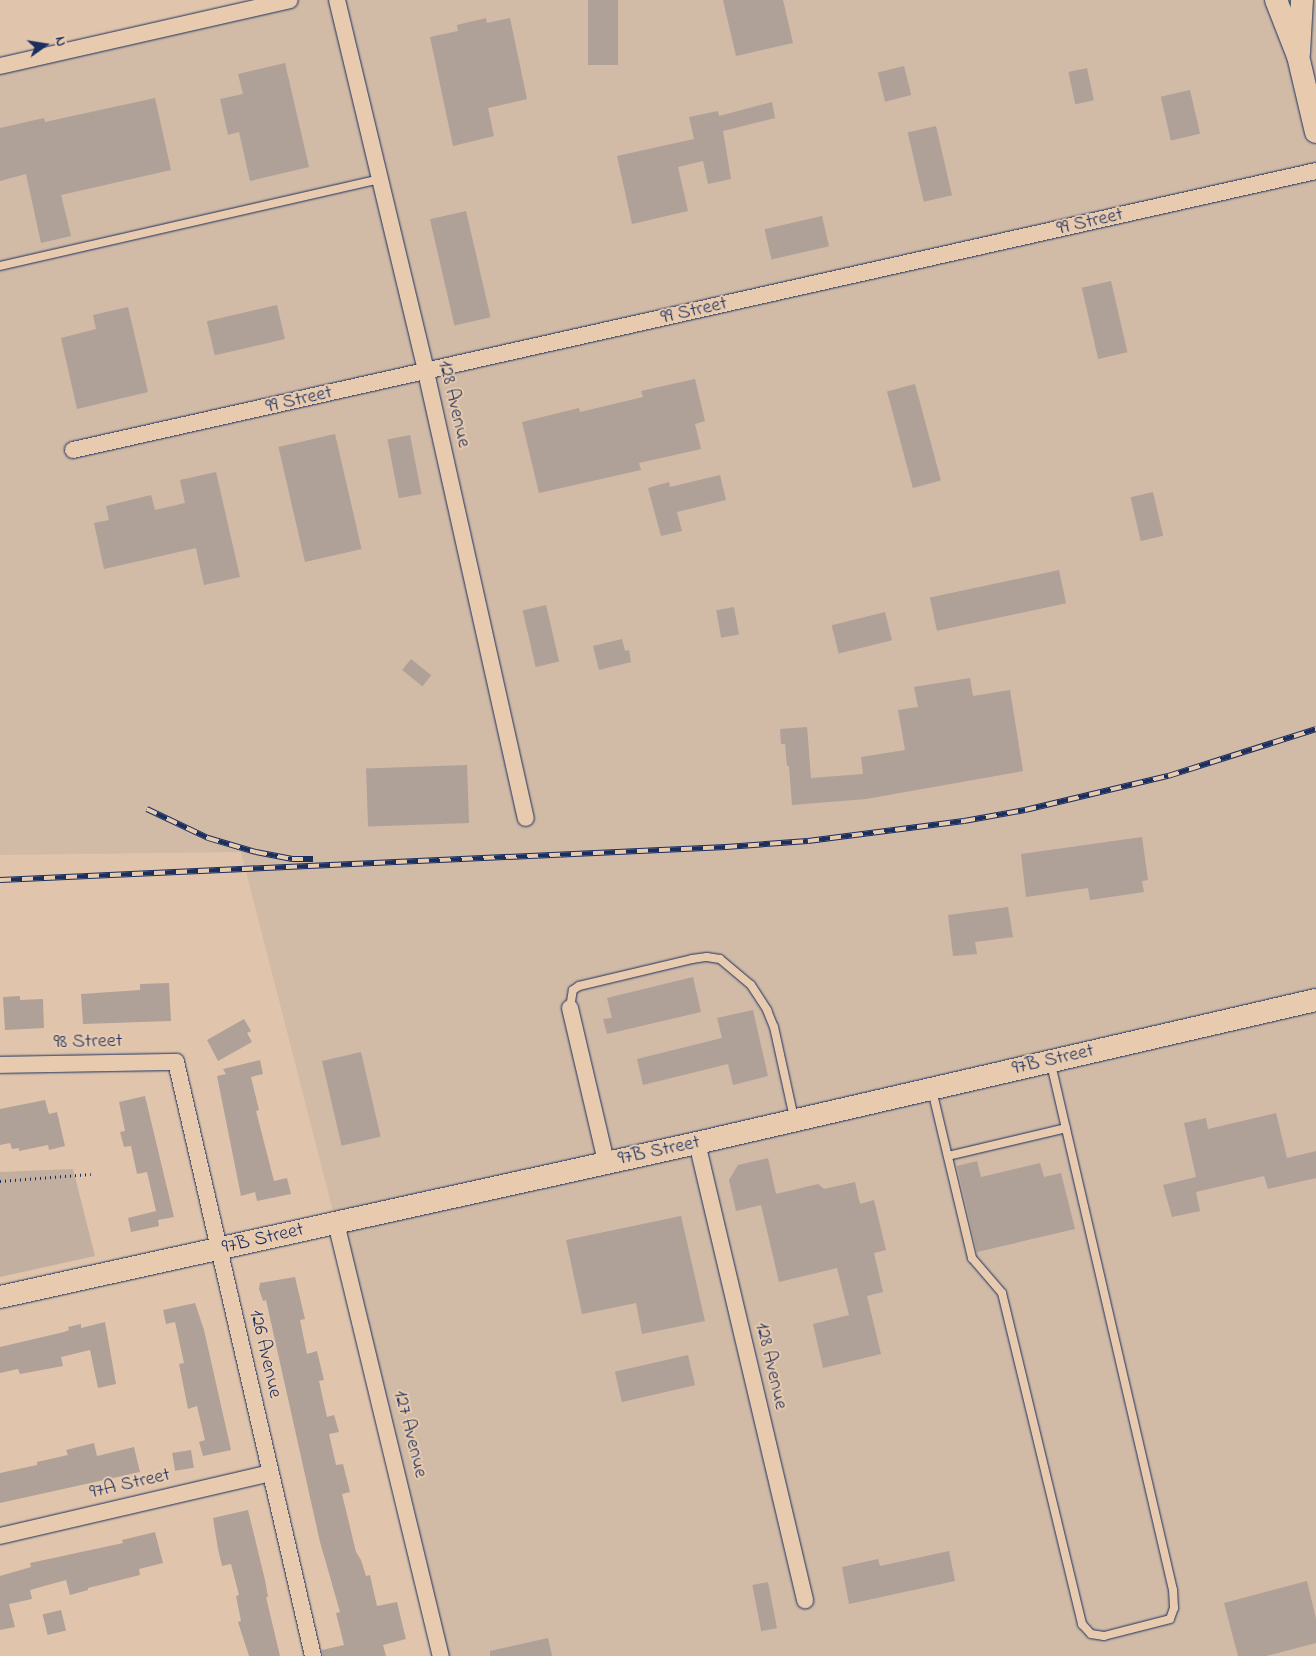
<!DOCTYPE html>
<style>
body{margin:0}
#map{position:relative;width:1316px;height:1656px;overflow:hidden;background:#e0c5ac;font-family:"Indie Flower",sans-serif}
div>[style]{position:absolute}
.built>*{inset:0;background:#d1baa6}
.green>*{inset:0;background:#c2afa0}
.building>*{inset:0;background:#afa098;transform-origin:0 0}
.path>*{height:3px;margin-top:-1.5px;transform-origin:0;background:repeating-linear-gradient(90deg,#1b2f5e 0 1px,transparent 0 5px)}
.roads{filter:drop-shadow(0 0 1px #1b2f5e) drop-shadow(0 0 1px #1b2f5e)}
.lane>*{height:8px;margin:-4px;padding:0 4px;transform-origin:4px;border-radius:4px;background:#e8cbaf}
.street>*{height:16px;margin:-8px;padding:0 8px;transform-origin:8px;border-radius:8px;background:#e8cbaf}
.secondary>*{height:22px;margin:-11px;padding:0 11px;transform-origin:11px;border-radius:11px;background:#e8cbaf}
.rail>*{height:5.5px;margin-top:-2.75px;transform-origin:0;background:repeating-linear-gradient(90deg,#e8cbaf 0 11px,#1b2f5e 0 22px);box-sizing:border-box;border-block:1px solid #1b2f5e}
span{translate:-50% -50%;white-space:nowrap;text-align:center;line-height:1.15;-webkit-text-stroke:4px #e8cbaf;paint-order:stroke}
.street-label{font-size:20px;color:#1b2f5e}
.north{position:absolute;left:20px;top:20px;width:50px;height:50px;-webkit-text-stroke:4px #e8cbaf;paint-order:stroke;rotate:77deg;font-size:14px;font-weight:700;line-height:20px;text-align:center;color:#1b2f5e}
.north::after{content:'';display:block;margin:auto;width:18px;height:22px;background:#1b2f5e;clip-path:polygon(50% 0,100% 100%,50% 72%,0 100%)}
</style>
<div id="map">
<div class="built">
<div style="clip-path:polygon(290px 0,1276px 0,1298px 55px,1302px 0,1316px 0,1316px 1656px,441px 1656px,336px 1223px,241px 852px,0 855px,0 66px)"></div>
</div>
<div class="green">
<div style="clip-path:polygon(73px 1169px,95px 1256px,0 1277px,0 1172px)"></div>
</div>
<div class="building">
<div style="left:588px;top:0;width:30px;height:65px"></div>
<div style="clip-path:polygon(723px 0,783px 0,793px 43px,736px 56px)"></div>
<div style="clip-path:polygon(486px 18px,487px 23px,510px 18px,527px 99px,488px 108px,494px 136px,453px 146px,430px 37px,458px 31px,457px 25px)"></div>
<div style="clip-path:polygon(285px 63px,309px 167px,250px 181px,239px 132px,228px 135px,220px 99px,243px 94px,238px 74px)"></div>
<div style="left:904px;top:66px;width:30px;height:27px;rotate:76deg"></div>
<div style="left:1087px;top:68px;width:33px;height:19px;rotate:78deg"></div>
<div style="left:1190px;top:90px;width:45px;height:30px;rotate:77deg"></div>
<div style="clip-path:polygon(155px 98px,171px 170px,61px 195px,71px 236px,41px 243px,26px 174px,0 181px,0 128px,44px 118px,45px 122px)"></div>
<div style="clip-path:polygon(772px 102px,775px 118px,723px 131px,731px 179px,708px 184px,703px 161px,678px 167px,688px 211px,632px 224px,617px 156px,694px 139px,689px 117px,718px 111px,719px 116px)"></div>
<div style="left:936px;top:126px;width:71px;height:29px;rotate:77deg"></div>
<div style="left:466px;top:211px;width:109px;height:37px;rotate:77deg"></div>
<div style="left:822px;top:216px;width:31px;height:59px;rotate:77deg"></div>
<div style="left:1111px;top:281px;width:73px;height:30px;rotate:77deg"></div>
<div style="left:277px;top:305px;width:35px;height:72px;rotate:77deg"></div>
<div style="clip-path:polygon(128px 307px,148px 392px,77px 409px,61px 338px,96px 329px,93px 315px)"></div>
<div style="clip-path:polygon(695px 379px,705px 421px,695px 424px,701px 449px,639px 463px,641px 470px,539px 493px,522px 422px,579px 408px,580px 412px,643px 397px,641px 391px)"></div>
<div style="left:915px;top:384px;width:100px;height:29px;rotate:75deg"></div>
<div style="left:335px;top:434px;width:118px;height:58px;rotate:77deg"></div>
<div style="left:410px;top:435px;width:60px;height:23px;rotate:79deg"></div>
<div style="clip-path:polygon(216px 472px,240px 577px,204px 585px,196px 548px,104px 569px,94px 523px,109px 520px,106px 506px,151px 495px,155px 510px,185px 503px,180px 480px)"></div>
<div style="clip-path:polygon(720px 475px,726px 500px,677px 512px,682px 531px,661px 536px,648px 488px,669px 482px,670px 487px)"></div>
<div style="left:1153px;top:492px;width:45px;height:23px;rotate:77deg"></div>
<div style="left:1059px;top:570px;width:34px;height:132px;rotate:78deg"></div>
<div style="left:546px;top:605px;width:58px;height:24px;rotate:77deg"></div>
<div style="left:734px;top:607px;width:28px;height:18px;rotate:80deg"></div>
<div style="left:885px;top:612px;width:29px;height:55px;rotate:76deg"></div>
<div style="clip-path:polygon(622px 639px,625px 651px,629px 650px,631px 662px,599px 670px,593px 646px)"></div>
<div style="left:411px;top:659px;width:26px;height:14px;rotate:39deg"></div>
<div style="clip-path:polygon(970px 678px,973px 696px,1010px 690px,1023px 771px,866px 799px,792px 805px,789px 766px,787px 766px,785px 744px,781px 744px,780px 729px,807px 727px,811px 778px,863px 774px,861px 757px,905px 750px,898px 710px,918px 707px,914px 687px)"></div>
<div style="left:467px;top:765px;width:58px;height:101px;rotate:88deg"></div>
<div style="clip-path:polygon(1142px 837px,1148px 880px,1142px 881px,1144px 892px,1090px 900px,1088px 888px,1026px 897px,1021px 854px)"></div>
<div style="clip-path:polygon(1008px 907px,1013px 937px,975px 942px,977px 954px,953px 956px,948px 915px)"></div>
<div style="clip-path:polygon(693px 977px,701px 1012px,607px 1034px,603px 1019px,612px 1018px,607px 998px)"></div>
<div style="clip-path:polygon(169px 983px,171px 1021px,83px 1024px,81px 994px,140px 990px,140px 984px)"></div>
<div style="clip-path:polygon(20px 996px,20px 1000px,43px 999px,44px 1028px,5px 1030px,3px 997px)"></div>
<div style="clip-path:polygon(753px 1010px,768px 1076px,733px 1085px,728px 1064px,643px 1085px,637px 1059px,722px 1038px,717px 1018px)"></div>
<div style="clip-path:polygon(244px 1019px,251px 1031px,247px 1033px,252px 1042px,218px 1061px,207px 1040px)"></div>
<div style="left:361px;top:1052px;width:87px;height:40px;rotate:77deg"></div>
<div style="clip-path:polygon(260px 1060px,263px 1074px,251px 1077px,259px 1110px,256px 1111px,274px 1181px,287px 1178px,291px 1194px,257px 1201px,255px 1192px,241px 1196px,217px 1076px,226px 1074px,223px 1069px)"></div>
<div style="clip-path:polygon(145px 1096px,174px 1217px,158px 1220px,159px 1226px,131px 1232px,128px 1218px,156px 1211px,147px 1172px,137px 1174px,131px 1146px,124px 1147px,120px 1132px,125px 1131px,119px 1102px)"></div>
<div style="clip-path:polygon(45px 1100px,49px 1114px,57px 1112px,65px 1146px,49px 1150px,48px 1145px,19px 1151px,19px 1148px,12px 1149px,10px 1143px,0 1145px,0 1109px)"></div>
<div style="clip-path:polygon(1276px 1113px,1287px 1158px,1316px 1151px,1316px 1178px,1268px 1189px,1264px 1176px,1196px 1192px,1200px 1211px,1172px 1217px,1163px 1185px,1196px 1177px,1184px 1123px,1206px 1118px,1208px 1129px)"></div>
<div style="clip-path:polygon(768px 1158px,776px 1194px,818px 1184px,824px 1189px,855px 1182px,860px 1204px,874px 1200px,886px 1250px,874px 1253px,883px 1292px,867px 1296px,881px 1354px,823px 1368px,813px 1324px,849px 1315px,837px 1268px,779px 1282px,761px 1205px,736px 1211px,729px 1180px,738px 1165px)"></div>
<div style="clip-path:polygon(977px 1161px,981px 1177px,1040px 1163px,1044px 1177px,1061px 1173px,1075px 1229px,977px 1252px,957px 1166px)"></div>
<div style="clip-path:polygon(681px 1216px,705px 1321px,642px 1334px,636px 1303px,582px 1314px,566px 1240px)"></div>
<div style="clip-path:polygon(295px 1277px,305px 1319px,300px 1320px,307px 1354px,317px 1351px,324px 1380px,319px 1381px,327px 1417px,334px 1415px,339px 1432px,329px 1434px,336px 1465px,343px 1464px,350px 1492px,342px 1494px,356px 1552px,361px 1560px,366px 1576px,370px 1575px,377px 1606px,397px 1602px,401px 1619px,406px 1639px,383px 1645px,386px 1656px,323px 1656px,322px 1650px,344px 1645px,336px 1613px,340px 1612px,320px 1542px,266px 1300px,263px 1301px,259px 1289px,260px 1283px)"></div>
<div style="clip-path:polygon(195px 1303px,204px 1330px,231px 1450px,203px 1456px,199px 1442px,205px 1440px,197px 1406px,188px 1409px,179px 1364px,184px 1363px,175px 1322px,166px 1324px,163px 1310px)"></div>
<div style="clip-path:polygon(105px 1322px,116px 1384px,98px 1388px,90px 1350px,61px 1357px,63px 1366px,20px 1374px,18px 1369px,0 1373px,0 1347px,64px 1332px,69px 1330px,68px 1327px,81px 1324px,81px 1328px)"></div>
<div style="left:688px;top:1355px;width:31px;height:75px;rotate:77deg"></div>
<div style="clip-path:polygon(94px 1443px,97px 1456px,134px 1447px,140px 1472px,0 1503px,0 1473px,37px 1465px,37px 1462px,68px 1455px,66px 1450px)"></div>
<div style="left:191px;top:1450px;width:18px;height:19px;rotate:81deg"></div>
<div style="clip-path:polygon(248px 1510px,265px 1580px,268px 1597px,266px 1597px,280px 1656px,249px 1656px,238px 1622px,241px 1621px,236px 1596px,239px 1595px,231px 1564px,222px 1566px,218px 1549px,213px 1518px)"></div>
<div style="clip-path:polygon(155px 1532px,163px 1563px,139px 1569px,140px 1575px,88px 1588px,88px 1590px,70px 1595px,66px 1580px,30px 1590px,32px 1599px,9px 1604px,15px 1627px,0 1630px,0 1576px,31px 1567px,30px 1563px,123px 1543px,122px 1540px)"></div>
<div style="clip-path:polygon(949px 1551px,955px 1581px,849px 1604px,842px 1567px,878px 1559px,880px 1566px)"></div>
<div style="clip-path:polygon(1307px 1581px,1316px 1619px,1316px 1643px,1266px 1656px,1238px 1656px,1224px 1603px)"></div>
<div style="left:768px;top:1582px;width:47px;height:16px;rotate:79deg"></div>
<div style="left:61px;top:1610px;width:21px;height:19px;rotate:76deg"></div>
<div style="clip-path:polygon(548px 1638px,552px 1656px,490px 1656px,490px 1651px)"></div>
</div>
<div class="path">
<div style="left:0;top:1181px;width:91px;rotate:-4.4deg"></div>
</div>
<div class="roads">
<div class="lane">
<div style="left:0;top:266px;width:390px;rotate:-12.9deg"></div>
<div style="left:570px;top:1008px;width:18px;rotate:-81deg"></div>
<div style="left:573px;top:990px;width:7px;rotate:-34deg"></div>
<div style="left:579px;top:986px;width:116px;rotate:-13.4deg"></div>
<div style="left:692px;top:959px;width:15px;rotate:-8deg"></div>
<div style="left:707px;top:957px;width:13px;rotate:9deg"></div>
<div style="left:720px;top:959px;width:40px;rotate:40deg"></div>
<div style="left:751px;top:985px;width:30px;rotate:57deg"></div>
<div style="left:767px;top:1010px;width:18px;rotate:68deg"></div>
<div style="left:774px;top:1027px;width:93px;rotate:77.6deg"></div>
<div style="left:932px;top:1090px;width:173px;rotate:76.6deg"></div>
<div style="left:972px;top:1258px;width:46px;rotate:49.4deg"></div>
<div style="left:1002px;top:1293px;width:341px;rotate:76.4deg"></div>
<div style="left:1082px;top:1624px;width:13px;rotate:48deg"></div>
<div style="left:1091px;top:1634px;width:13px;rotate:9deg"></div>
<div style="left:1104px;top:1636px;width:68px;rotate:-14.4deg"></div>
<div style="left:1170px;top:1619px;width:12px;rotate:-70deg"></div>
<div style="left:1174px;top:1608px;width:18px;rotate:-93deg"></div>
<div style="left:1173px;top:1590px;width:540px;rotate:-103.06deg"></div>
<div style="left:948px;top:1156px;width:121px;rotate:-13.3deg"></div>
</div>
<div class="street">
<div style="left:337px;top:0;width:382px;rotate:76.5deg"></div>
<div style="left:426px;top:372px;width:457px;rotate:77.4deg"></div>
<div style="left:0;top:66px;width:297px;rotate:-12.8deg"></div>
<div style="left:73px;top:450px;width:1274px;rotate:-12.65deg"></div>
<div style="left:570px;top:1008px;width:158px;rotate:76.8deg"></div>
<div style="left:0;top:1065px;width:176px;rotate:-1deg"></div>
<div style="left:176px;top:1062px;width:610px;rotate:77.01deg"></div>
<div style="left:697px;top:1143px;width:470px;rotate:76.7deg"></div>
<div style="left:336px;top:1223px;width:446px;rotate:76.4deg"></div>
<div style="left:0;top:1536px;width:277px;rotate:-13.1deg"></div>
</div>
<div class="secondary">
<div style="left:1276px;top:0;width:60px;rotate:68.6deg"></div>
<div style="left:1298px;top:56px;width:78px;rotate:76.7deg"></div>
<div style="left:1299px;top:53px;width:53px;rotate:-86.8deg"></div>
<div style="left:0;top:1297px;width:714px;rotate:-12.46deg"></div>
<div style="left:697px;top:1143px;width:635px;rotate:-13.01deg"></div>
</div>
</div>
<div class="rail">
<div style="left:147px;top:809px;width:68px;rotate:25.4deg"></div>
<div style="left:208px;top:838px;width:50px;rotate:16.3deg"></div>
<div style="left:256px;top:852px;width:37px;rotate:11deg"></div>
<div style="left:292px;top:859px;width:21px"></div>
<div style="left:0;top:880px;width:727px;rotate:-2.6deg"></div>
<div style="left:726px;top:847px;width:82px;rotate:-4.2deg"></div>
<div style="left:808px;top:841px;width:157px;rotate:-7.3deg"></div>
<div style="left:964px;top:821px;width:62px;rotate:-10.2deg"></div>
<div style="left:1025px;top:810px;width:147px;rotate:-13.4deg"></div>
<div style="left:1168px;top:776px;width:155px;rotate:-17.6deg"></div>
</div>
<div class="street-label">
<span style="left:1090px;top:222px;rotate:-13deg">99 Street</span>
<span style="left:694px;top:311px;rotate:-13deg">99 Street</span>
<span style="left:299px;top:400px;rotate:-13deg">99 Street</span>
<span style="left:454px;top:404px;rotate:77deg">128 Avenue</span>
<span style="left:88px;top:1042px;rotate:-1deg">98 Street</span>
<span style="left:1053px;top:1060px;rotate:-13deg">97B Street</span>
<span style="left:659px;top:1151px;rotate:-12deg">97B Street</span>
<span style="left:263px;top:1239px;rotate:-13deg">97B Street</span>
<span style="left:265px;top:1354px;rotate:77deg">126 Avenue</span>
<span style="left:771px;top:1366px;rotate:77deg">128 Avenue</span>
<span style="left:410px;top:1434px;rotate:76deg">127 Avenue</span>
<span style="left:130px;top:1484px;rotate:-13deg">97A Street</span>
</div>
<div class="north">N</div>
</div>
